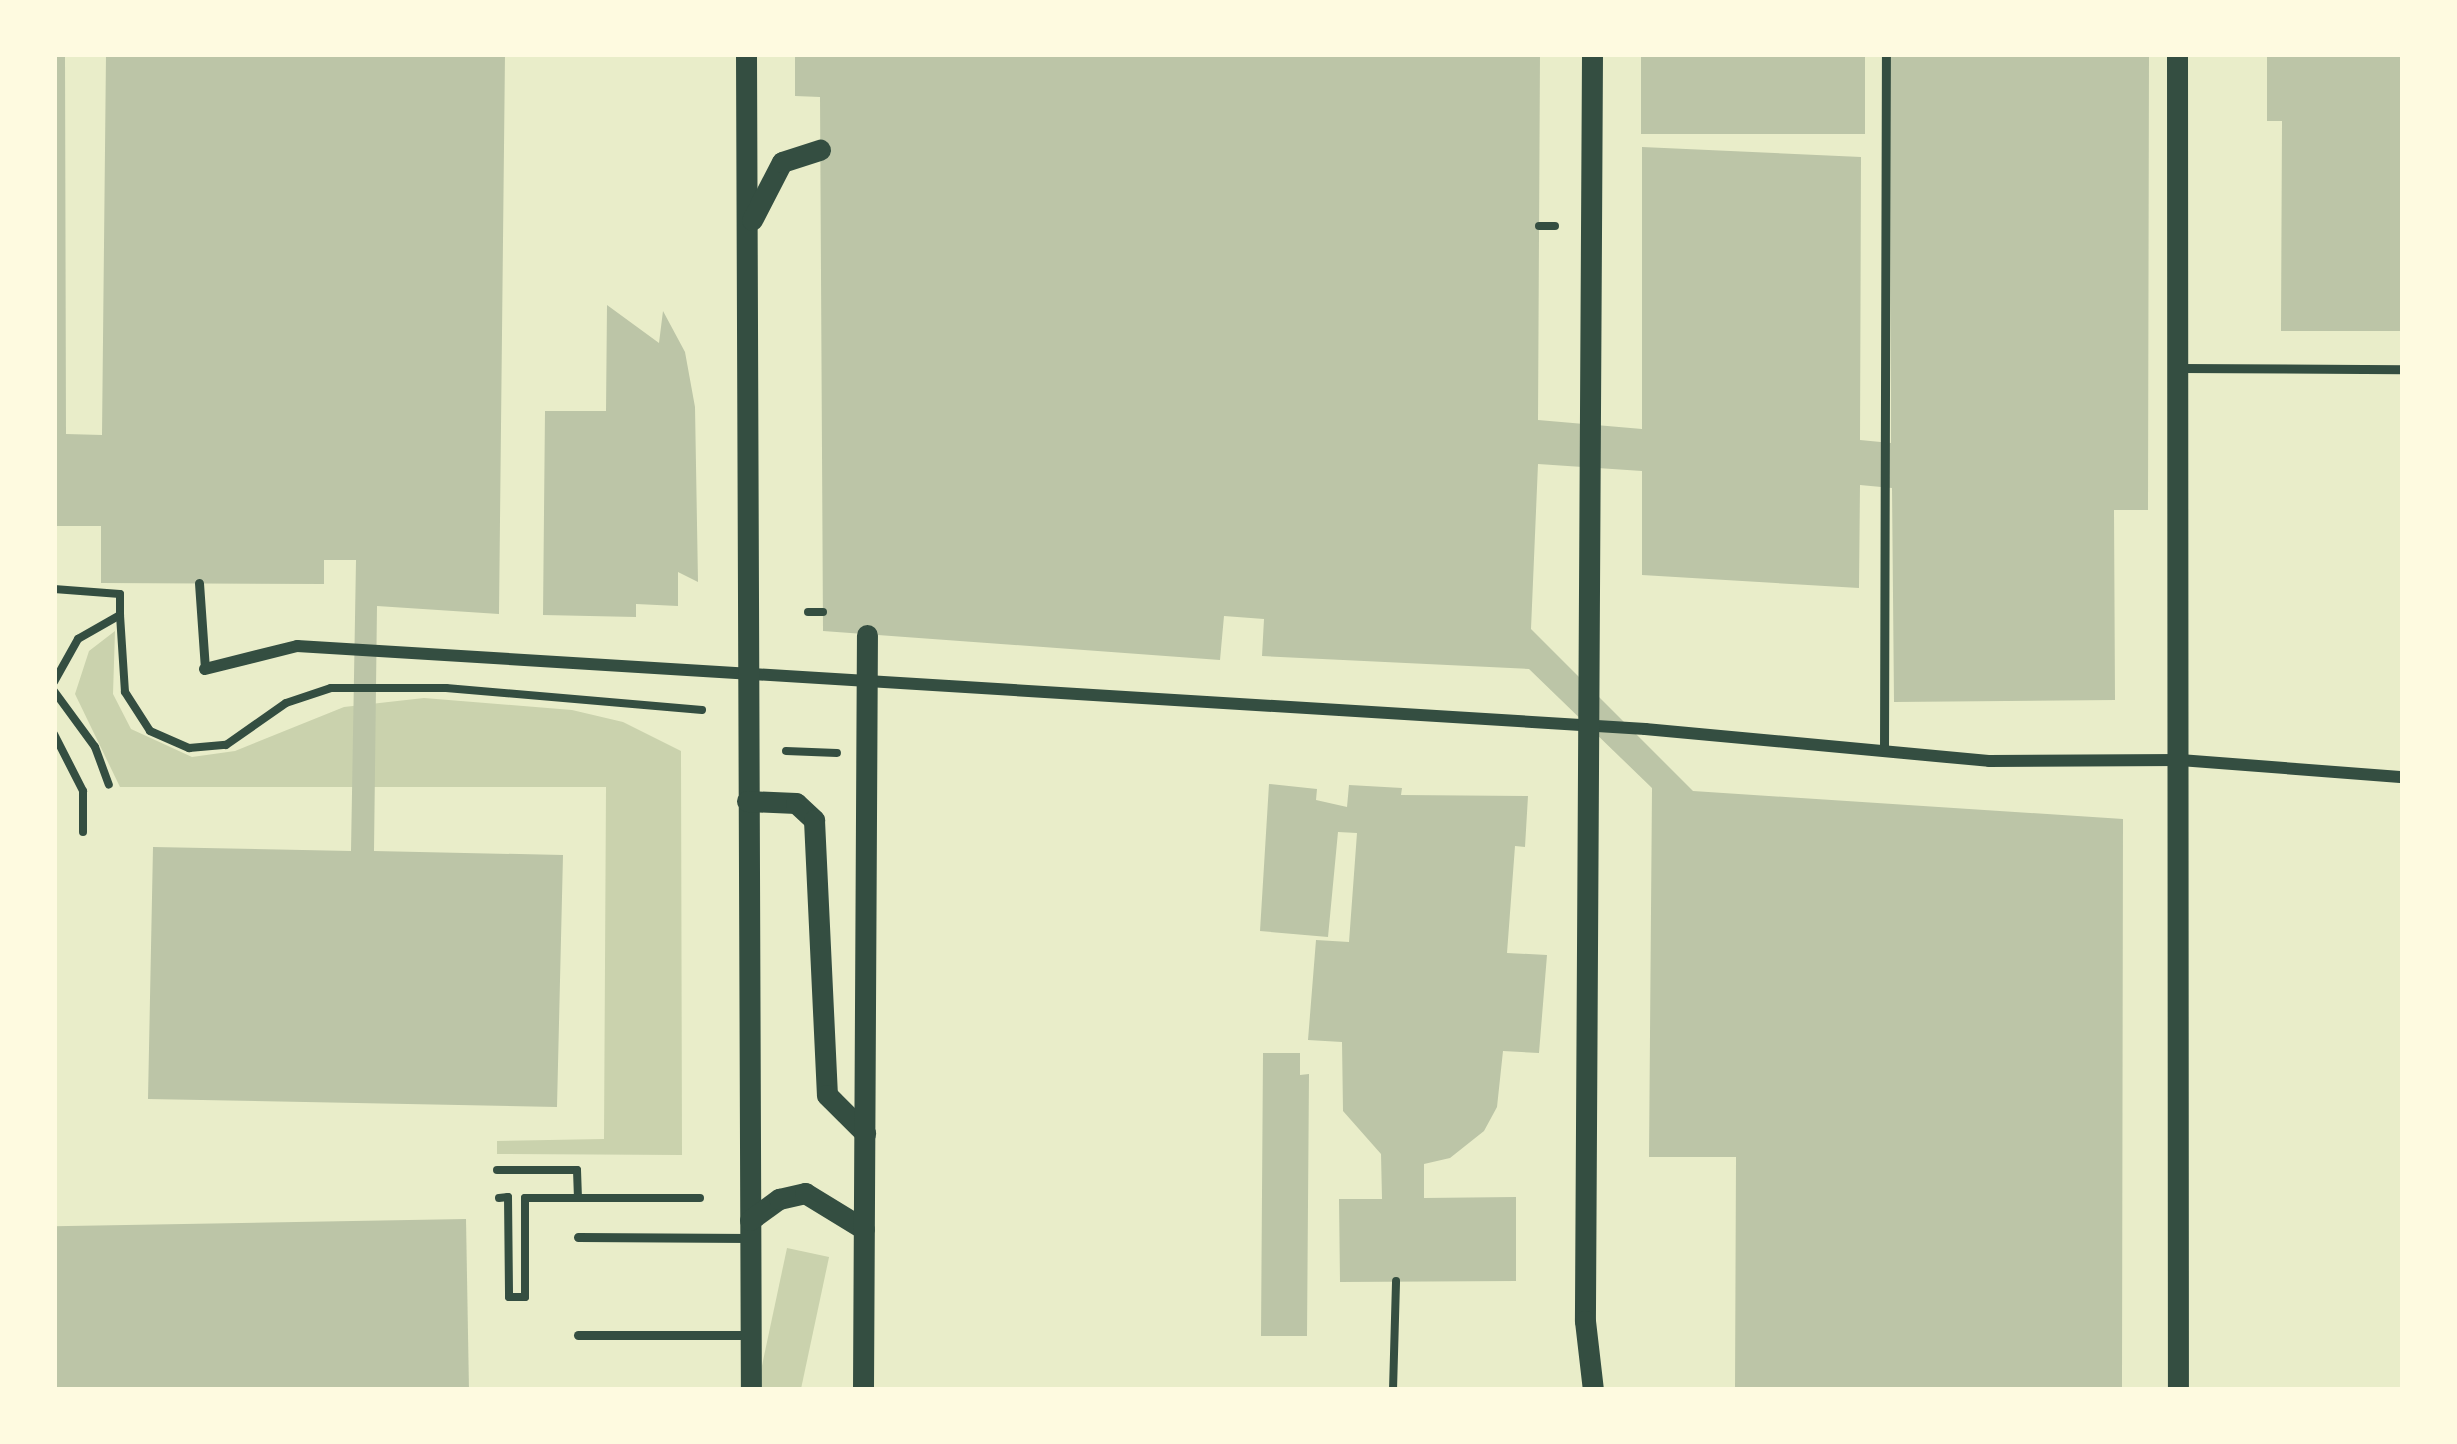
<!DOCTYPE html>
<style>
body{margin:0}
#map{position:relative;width:2457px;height:1444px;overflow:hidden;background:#e9edc9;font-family:"IBM Plex Sans",sans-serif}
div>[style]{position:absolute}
.green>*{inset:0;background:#cad2ad;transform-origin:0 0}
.building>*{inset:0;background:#bcc5a7;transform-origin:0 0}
.path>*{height:8px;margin:-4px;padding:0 4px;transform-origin:4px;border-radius:4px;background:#344e41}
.service>*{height:9px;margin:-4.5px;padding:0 4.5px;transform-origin:4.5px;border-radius:4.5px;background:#344e41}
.minor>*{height:12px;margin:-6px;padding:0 6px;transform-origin:6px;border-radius:6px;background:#344e41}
.tertiary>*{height:21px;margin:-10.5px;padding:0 10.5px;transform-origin:10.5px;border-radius:10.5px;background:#344e41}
span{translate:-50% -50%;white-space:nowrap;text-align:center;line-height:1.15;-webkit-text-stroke:12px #fefae0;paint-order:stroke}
.frame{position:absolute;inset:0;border:57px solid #fefae0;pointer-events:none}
</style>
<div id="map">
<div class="green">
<div style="clip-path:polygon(115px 631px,113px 694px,131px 729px,192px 757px,235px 751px,344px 707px,424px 698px,572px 710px,623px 722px,681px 751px,682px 1155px,497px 1154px,497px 1141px,604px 1139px,606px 787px,120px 787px,75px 694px,89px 651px)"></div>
<div style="left:787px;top:1248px;width:43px;height:142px;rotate:12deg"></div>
</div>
<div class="building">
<div style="clip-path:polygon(54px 54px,65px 54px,66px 434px,102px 435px,106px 54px,505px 54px,499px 614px,377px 606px,374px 851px,563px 855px,557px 1107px,148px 1099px,153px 847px,351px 851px,356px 560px,324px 560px,324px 584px,101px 583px,101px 526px,54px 526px)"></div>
<div style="clip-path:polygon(795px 54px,1540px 54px,1538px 420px,1642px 429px,1642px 147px,1861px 157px,1860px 440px,1891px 443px,1891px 54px,2149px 54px,2148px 510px,2114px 510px,2115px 700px,1894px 702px,1892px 488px,1860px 485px,1859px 588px,1642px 575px,1642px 471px,1538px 464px,1531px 629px,1693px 791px,2123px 819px,2122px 1390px,1735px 1390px,1736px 1157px,1649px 1157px,1652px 788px,1529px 669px,1262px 656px,1264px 619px,1224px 616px,1220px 660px,823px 631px,820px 97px,795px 96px)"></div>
<div style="left:1641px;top:54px;width:224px;height:80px"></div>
<div style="clip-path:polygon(2267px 54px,2403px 54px,2403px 331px,2281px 331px,2282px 121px,2267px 121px)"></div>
<div style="clip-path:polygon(607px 305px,659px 343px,663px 311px,685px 352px,695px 407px,698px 582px,678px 572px,678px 606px,636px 604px,636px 617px,543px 615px,545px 411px,606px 411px)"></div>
<div style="clip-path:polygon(1269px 784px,1317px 789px,1316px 800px,1347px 807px,1349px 785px,1402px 788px,1401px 795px,1528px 796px,1525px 847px,1515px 846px,1507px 953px,1547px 955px,1539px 1053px,1503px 1051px,1497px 1107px,1484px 1131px,1450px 1158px,1424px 1164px,1424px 1198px,1516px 1197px,1516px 1281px,1340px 1282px,1339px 1199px,1382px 1199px,1381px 1154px,1343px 1111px,1342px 1042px,1308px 1040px,1316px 940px,1349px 942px,1357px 833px,1338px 832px,1328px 937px,1260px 931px)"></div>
<div style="clip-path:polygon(1263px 1053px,1300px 1053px,1300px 1075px,1309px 1074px,1307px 1336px,1261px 1336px)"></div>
<div style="left:466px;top:1219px;width:171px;height:412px;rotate:89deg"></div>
</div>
<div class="path">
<div style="left:1539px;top:226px;width:16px"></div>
<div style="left:54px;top:589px;width:66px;rotate:4.3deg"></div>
<div style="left:120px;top:594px;width:21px;rotate:90deg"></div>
<div style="left:120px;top:615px;width:48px;rotate:150.3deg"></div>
<div style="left:78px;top:639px;width:49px;rotate:119.2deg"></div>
<div style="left:808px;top:612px;width:15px"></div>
<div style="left:120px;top:615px;width:77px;rotate:86.3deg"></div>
<div style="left:125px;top:692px;width:46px;rotate:57.3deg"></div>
<div style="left:150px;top:731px;width:43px;rotate:23.6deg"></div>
<div style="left:189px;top:748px;width:37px;rotate:-5deg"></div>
<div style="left:226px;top:745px;width:73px;rotate:-35deg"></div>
<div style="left:286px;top:703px;width:47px;rotate:-18.4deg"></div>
<div style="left:331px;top:688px;width:115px"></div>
<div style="left:446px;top:688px;width:257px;rotate:4.9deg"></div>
<div style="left:54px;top:691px;width:69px;rotate:53.8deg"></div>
<div style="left:95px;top:747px;width:40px;rotate:69.8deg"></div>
<div style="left:54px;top:734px;width:64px;rotate:63deg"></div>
<div style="left:83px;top:791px;width:41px;rotate:90deg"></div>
<div style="left:786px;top:751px;width:51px;rotate:2.2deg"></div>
<div style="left:497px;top:1170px;width:80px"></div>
<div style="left:577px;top:1170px;width:28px;rotate:88deg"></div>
<div style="left:499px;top:1198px;width:9px;rotate:-6deg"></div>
<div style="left:508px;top:1197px;width:100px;rotate:89.4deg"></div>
<div style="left:509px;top:1297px;width:16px"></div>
<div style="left:525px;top:1297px;width:99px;rotate:-90deg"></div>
<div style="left:525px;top:1198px;width:175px"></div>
<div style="left:1393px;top:1390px;width:109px;rotate:-88.4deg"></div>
</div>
<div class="service">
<div style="left:2180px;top:368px;width:223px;rotate:0.3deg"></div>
<div style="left:199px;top:583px;width:86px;rotate:86deg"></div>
<div style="left:1884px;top:752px;width:698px;rotate:-89.84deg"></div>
<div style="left:578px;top:1237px;width:172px;rotate:0.3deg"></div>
<div style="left:578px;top:1335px;width:173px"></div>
</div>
<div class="minor">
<div style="left:205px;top:669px;width:95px;rotate:-14deg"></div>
<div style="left:297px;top:646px;width:1351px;rotate:3.52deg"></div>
<div style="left:1645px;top:729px;width:345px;rotate:5.3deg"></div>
<div style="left:1989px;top:761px;width:191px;rotate:-0.3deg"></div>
<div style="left:2180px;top:760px;width:224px;rotate:4.4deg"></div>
</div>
<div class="tertiary">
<div style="left:746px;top:54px;width:1336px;rotate:89.79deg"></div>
<div style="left:1592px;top:54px;width:1267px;rotate:90.32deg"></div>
<div style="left:1585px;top:1321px;width:69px;rotate:83.4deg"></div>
<div style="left:2177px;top:54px;width:1336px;rotate:89.96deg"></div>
<div style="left:752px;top:220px;width:65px;rotate:-62.7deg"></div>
<div style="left:782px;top:162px;width:40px;rotate:-18deg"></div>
<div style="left:747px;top:801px;width:49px;rotate:2.3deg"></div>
<div style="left:796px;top:803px;width:25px;rotate:43deg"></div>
<div style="left:814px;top:820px;width:275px;rotate:87.3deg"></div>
<div style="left:827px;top:1095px;width:54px;rotate:45deg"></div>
<div style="left:750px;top:1220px;width:36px;rotate:-36deg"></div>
<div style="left:779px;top:1199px;width:27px;rotate:-13deg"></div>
<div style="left:805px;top:1193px;width:69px;rotate:31.4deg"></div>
<div style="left:863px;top:1390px;width:755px;rotate:-89.7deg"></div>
</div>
<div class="frame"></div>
</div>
